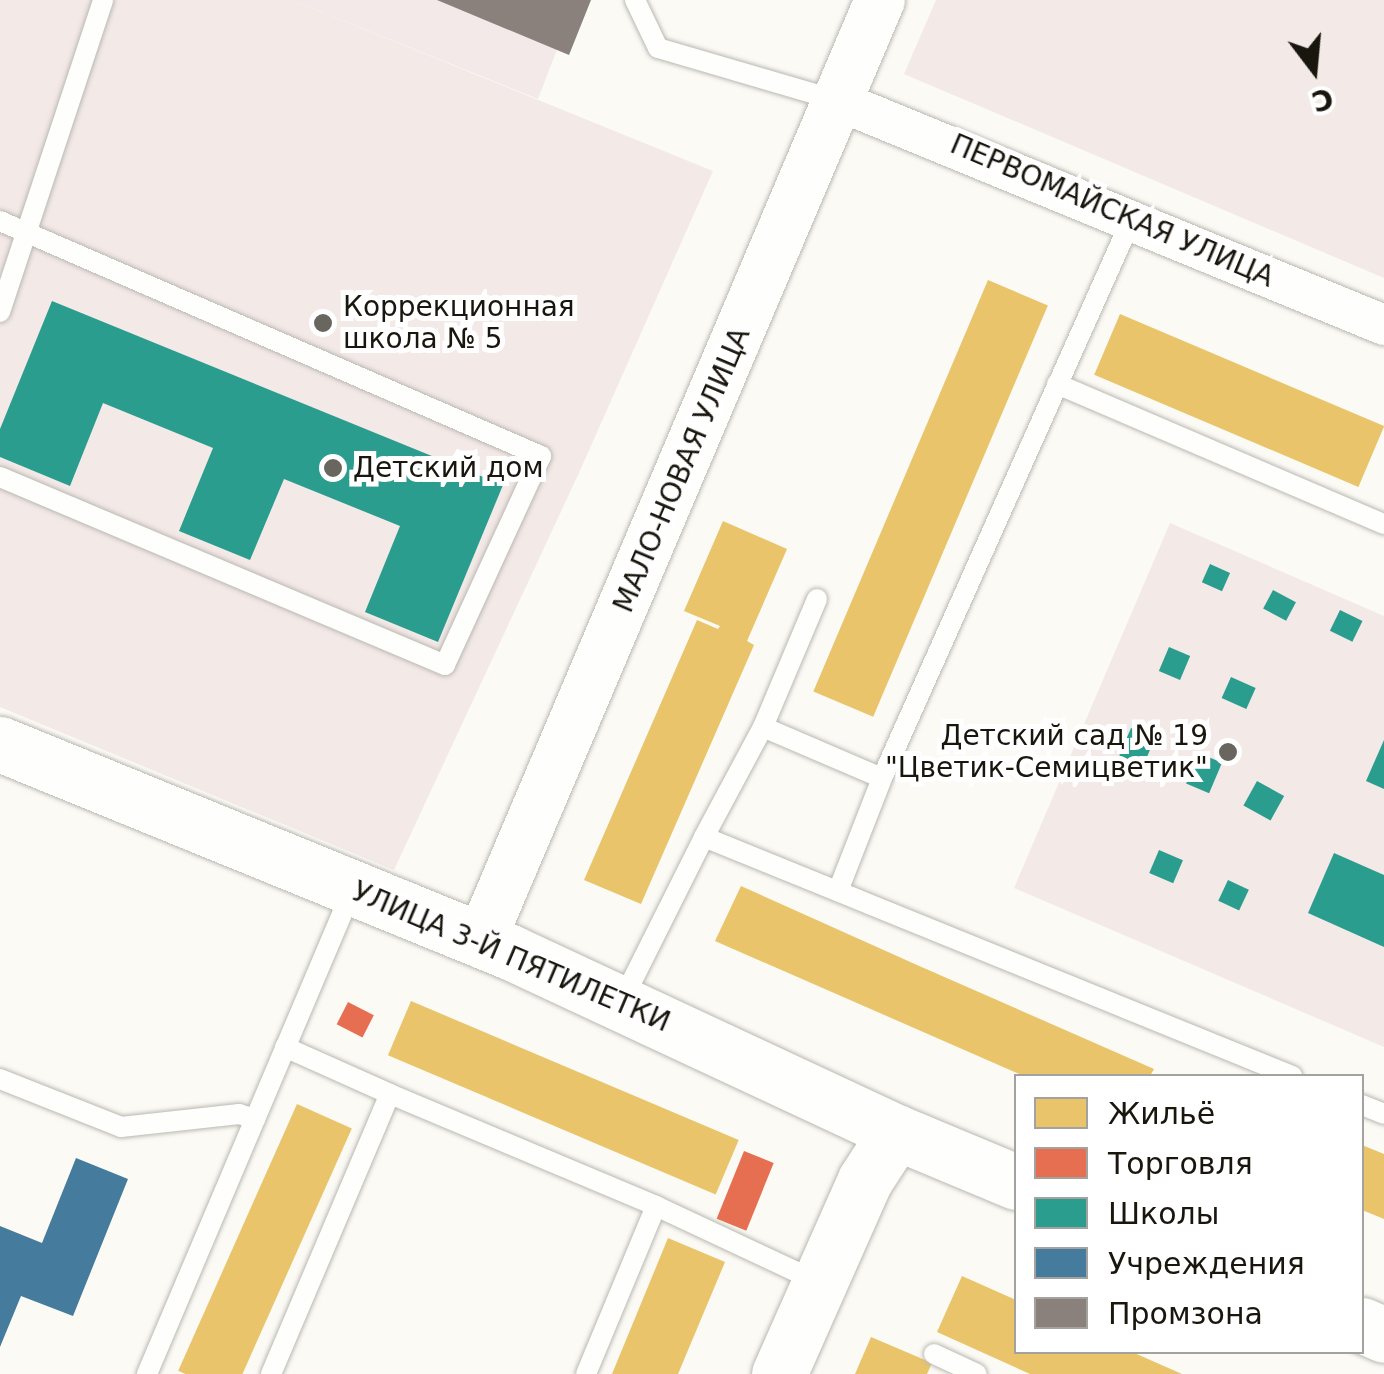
<!DOCTYPE html>
<meta charset="utf-8">
<style>
body{margin:0}
#map{position:relative;width:1384px;height:1374px;overflow:hidden;background:#fbfaf4;font-family:"DejaVu Sans",sans-serif}
div>[style]{position:absolute}
.industrial>*{inset:0;background:#f3e9e8}
.education>*{inset:0;background:#f3e9e7}
.homes>*{inset:0;background:#e9c46a;transform-origin:0 0}
.shops>*{inset:0;background:#e76f51;transform-origin:0 0}
.schools>*{inset:0;background:#2a9d8f;transform-origin:0 0}
.public>*{inset:0;background:#457b9d}
.industry>*{inset:0;background:#8a817c}
.roads{filter:drop-shadow(0 0 2px #bab8b1) drop-shadow(0 0 2px #bab8b1)}
.service>*{height:20px;margin:-10px;padding:0 10px;transform-origin:10px;border-radius:10px;background:#fefefd}
.minor>*{height:40px;margin:-20px;padding:0 20px;transform-origin:20px;border-radius:20px;background:#fefefd}
.tertiary>*{height:50px;margin:-25px;padding:0 25px;transform-origin:25px;border-radius:25px;background:#fefefd}
.secondary>*{height:55px;margin:-27.5px;padding:0 27.5px;transform-origin:27.5px;border-radius:27.5px;background:#fefefd}
.primary>*{height:55px;margin:-27.5px;padding:0 27.5px;transform-origin:27.5px;border-radius:27.5px;background:#fefefd}
.dots>*{width:28px;height:28px;translate:-50% -50%;box-sizing:border-box;border:5px solid #fff;border-radius:50%}
span{translate:-50% -50%;white-space:nowrap;text-align:center;line-height:1.15;-webkit-text-stroke:10px #fff;paint-order:stroke}
.street-label{font-size:28px;color:#19160e}
.poi-label{font-size:28px;color:#19160e}
.left{translate:0 -50%;text-align:left}
.right{translate:-100% -50%;text-align:right}
.legend{position:absolute;left:1014px;top:1074px;width:350px;height:280px;box-sizing:border-box;background:#fff;border:2px solid #a3a29f;margin:0;padding:12px 18px;list-style:none;font-size:30px;color:#19160e}
.legend li{display:flex;align-items:center;gap:20px;height:50px}
.legend b{width:50px;border:2px solid #a3a29f}
.north{position:absolute;left:1264px;top:20px;width:100px;height:100px;-webkit-text-stroke:8px #fff;paint-order:stroke;rotate:164deg;font-size:28px;font-weight:700;line-height:40px;text-align:center;color:#19160e}
.north::after{content:'';display:block;margin:auto;width:35px;height:45px;background:#19160e;clip-path:polygon(50% 0,100% 100%,50% 72%,0 100%)}
</style>
<div id="map">
<div class="industrial">
<div style="clip-path:polygon(292px 0,576px 0,538px 99px)"></div>
</div>
<div class="education">
<div style="clip-path:polygon(0 0,292px 0,713px 171px,578px 475px,394px 870px,0 707px)"></div>
<div style="clip-path:polygon(936px 0,1384px 0,1384px 278px,904px 74px)"></div>
<div style="clip-path:polygon(1170px 523px,1384px 616px,1384px 1047px,1014px 888px)"></div>
</div>
<div class="homes">
<div style="left:988px;top:280px;width:65px;height:447px;rotate:23deg"></div>
<div style="left:1120px;top:314px;width:287px;height:66px;rotate:23deg"></div>
<div style="clip-path:polygon(723px 521px,787px 549px,747px 641px,754px 645px,641px 904px,584px 880px,697px 620px,718px 629px,720px 626px,684px 611px)"></div>
<div style="clip-path:polygon(741px 886px,917px 965px,1154px 1069px,1150px 1076px,1024px 1076px,715px 941px)"></div>
<div style="left:411px;top:1001px;width:356px;height:59px;rotate:23deg"></div>
<div style="left:297px;top:1104px;width:60px;height:292px;rotate:24deg"></div>
<div style="clip-path:polygon(1362px 1145px,1384px 1154px,1384px 1219px,1362px 1210px)"></div>
<div style="clip-path:polygon(668px 1238px,725px 1262px,678px 1374px,612px 1374px)"></div>
<div style="clip-path:polygon(962px 1276px,1016px 1300px,1016px 1352px,1132px 1352px,1182px 1374px,1030px 1374px,937px 1332px)"></div>
<div style="clip-path:polygon(871px 1337px,932px 1363px,927px 1374px,855px 1374px)"></div>
</div>
<div class="shops">
<div style="left:348px;top:1002px;width:29px;height:25px;rotate:27deg"></div>
<div style="left:744px;top:1151px;width:32px;height:73px;rotate:22deg"></div>
</div>
<div class="schools">
<div style="clip-path:polygon(52px 301px,503px 485px,438px 642px,365px 612px,400px 526px,284px 479px,250px 560px,179px 531px,213px 448px,103px 403px,70px 486px,0 457px,0 429px)"></div>
<div style="left:1210px;top:564px;width:22px;height:20px;rotate:24deg"></div>
<div style="left:1273px;top:590px;width:26px;height:21px;rotate:28deg"></div>
<div style="left:1340px;top:610px;width:25px;height:23px;rotate:26deg"></div>
<div style="left:1169px;top:647px;width:23px;height:26px;rotate:23deg"></div>
<div style="left:1231px;top:677px;width:27px;height:23px;rotate:24deg"></div>
<div style="left:1131px;top:728px;width:26px;height:30px;rotate:23deg"></div>
<div style="clip-path:polygon(1384px 740px,1384px 789px,1366px 781px)"></div>
<div style="left:1199px;top:753px;width:25px;height:33px;rotate:23deg"></div>
<div style="left:1257px;top:781px;width:31px;height:28px;rotate:29deg"></div>
<div style="left:1159px;top:850px;width:26px;height:25px;rotate:23deg"></div>
<div style="clip-path:polygon(1334px 853px,1384px 875px,1384px 947px,1308px 913px)"></div>
<div style="left:1228px;top:880px;width:23px;height:23px;rotate:25deg"></div>
</div>
<div class="public">
<div style="clip-path:polygon(76px 1158px,128px 1179px,73px 1316px,21px 1296px,0 1347px,0 1226px,42px 1243px)"></div>
</div>
<div class="industry">
<div style="clip-path:polygon(437px 0,591px 0,569px 55px)"></div>
</div>
<div class="roads">
<div class="service">
<div style="left:635px;top:0;width:53px;rotate:64.4deg"></div>
<div style="left:658px;top:48px;width:189px;rotate:16.3deg"></div>
<div style="left:0;top:221px;width:590px;rotate:23.48deg"></div>
<div style="left:541px;top:456px;width:230px;rotate:114.7deg"></div>
<div style="left:445px;top:665px;width:483px;rotate:-157.1deg"></div>
<div style="left:0;top:312px;width:329px;rotate:-71.7deg"></div>
<div style="left:1057px;top:384px;width:356px;rotate:23.2deg"></div>
<div style="left:763px;top:727px;width:129px;rotate:23.2deg"></div>
<div style="left:704px;top:837px;width:125px;rotate:-61.8deg"></div>
<div style="left:763px;top:727px;width:139px;rotate:-67.1deg"></div>
<div style="left:838px;top:891px;width:121px;rotate:-68.7deg"></div>
<div style="left:882px;top:778px;width:613px;rotate:-65.94deg"></div>
<div style="left:622px;top:1001px;width:183px;rotate:-63.4deg"></div>
<div style="left:704px;top:837px;width:635px;rotate:22.12deg"></div>
<div style="left:0;top:1079px;width:130px;rotate:21.6deg"></div>
<div style="left:121px;top:1127px;width:119px;rotate:-6.3deg"></div>
<div style="left:239px;top:1114px;width:17px;rotate:17deg"></div>
<div style="left:390px;top:1094px;width:289px;rotate:22.8deg"></div>
<div style="left:656px;top:1206px;width:179px;rotate:25.1deg"></div>
<div style="left:1362px;top:1105px;width:24px;rotate:22deg"></div>
<div style="left:934px;top:1354px;width:47px;rotate:24.9deg"></div>
<div style="left:147px;top:1374px;width:528px;rotate:-67.03deg"></div>
<div style="left:271px;top:1374px;width:304px;rotate:-67deg"></div>
<div style="left:390px;top:1094px;width:115px;rotate:-155.9deg"></div>
<div style="left:586px;top:1374px;width:182px;rotate:-67.4deg"></div>
</div>
<div class="minor">
<div style="left:839px;top:101px;width:589px;rotate:22.34deg"></div>
</div>
<div class="tertiary">
<div style="left:481px;top:940px;width:1021px;rotate:-67deg"></div>
</div>
<div class="secondary">
<div style="left:779px;top:1374px;width:212px;rotate:-66.1deg"></div>
<div style="left:865px;top:1180px;width:57px;rotate:-57.1deg"></div>
</div>
<div class="primary">
<div style="left:0;top:744px;width:551px;rotate:22.19deg"></div>
<div style="left:510px;top:952px;width:426px;rotate:25deg"></div>
<div style="left:896px;top:1132px;width:130px;rotate:22.6deg"></div>
<div style="left:1362px;top:1325px;width:24px;rotate:24deg"></div>
</div>
</div>
<div class="dots">
<div style="left:323px;top:323px;background:#68665e"></div>
<div style="left:333px;top:468px;background:#68665e"></div>
<div style="left:1228px;top:752px;background:#68665e"></div>
</div>
<div class="street-label">
<span style="left:1112px;top:211px;rotate:23deg">ПЕРВОМАЙСКАЯ УЛИЦА</span>
<span style="left:682px;top:470px;rotate:-67deg">МАЛО-НОВАЯ УЛИЦА</span>
<span style="left:511px;top:957px;rotate:23deg">УЛИЦА 3-Й ПЯТИЛЕТКИ</span>
</div>
<div class="poi-label">
<span class="left" style="left:343px;top:323px">Коррекционная<br>школа № 5</span>
<span class="left" style="left:353px;top:468px">Детский дом</span>
<span class="right" style="left:1208px;top:752px">Детский сад № 19<br>"Цветик-Семицветик"</span>
</div>
<ul class="legend">
<li><b style="height:28px;background:#e9c46a"></b>Жильё</li>
<li><b style="height:28px;background:#e76f51"></b>Торговля</li>
<li><b style="height:28px;background:#2a9d8f"></b>Школы</li>
<li><b style="height:28px;background:#457b9d"></b>Учреждения</li>
<li><b style="height:28px;background:#8a817c"></b>Промзона</li>
</ul>
<div class="north">С</div>
</div>
